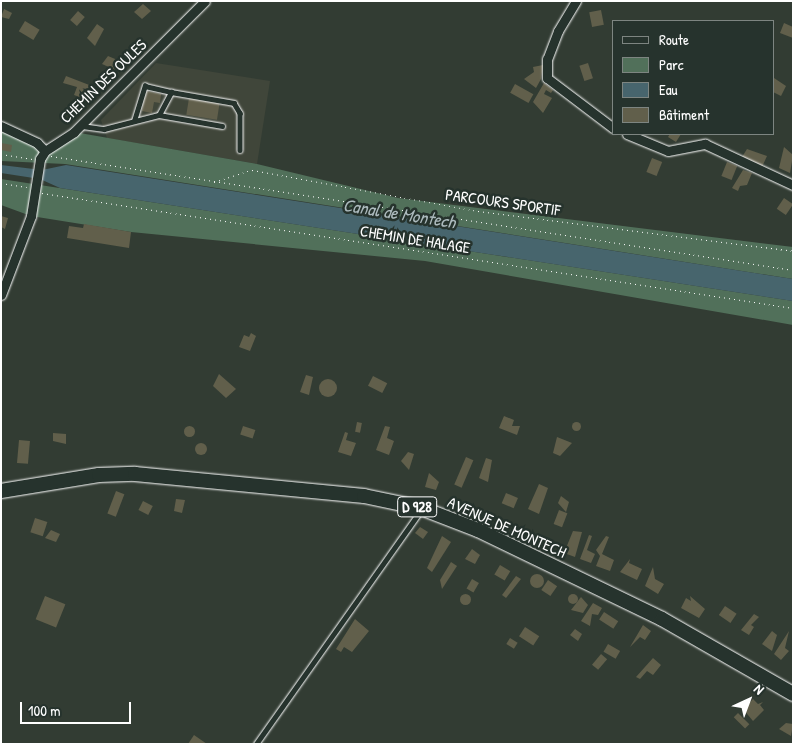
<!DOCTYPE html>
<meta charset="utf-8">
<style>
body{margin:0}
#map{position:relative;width:794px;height:745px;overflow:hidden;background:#323c33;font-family:"Patrick Hand",sans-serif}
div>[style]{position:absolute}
.built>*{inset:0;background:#40463a}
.green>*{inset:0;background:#51705a}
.water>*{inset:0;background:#47656d}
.building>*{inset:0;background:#615f4b;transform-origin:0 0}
.round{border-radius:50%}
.path>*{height:1px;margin-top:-0.5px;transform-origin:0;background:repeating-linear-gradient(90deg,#fff 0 1px,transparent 0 5px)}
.roads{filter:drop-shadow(0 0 1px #fff) drop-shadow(0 0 1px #fff)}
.service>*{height:4.5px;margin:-2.25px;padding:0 2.25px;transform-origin:2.25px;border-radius:2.25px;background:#26332d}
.minor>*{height:9px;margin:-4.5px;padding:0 4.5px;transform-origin:4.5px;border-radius:4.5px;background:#26332d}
.primary>*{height:14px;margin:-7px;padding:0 7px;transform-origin:7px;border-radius:7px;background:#26332d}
span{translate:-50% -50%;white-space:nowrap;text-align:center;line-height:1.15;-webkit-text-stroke:5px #26332d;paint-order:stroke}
.shield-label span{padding:1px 4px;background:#26332d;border:1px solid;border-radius:4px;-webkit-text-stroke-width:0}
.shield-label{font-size:15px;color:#fff;font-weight:700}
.street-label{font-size:16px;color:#fff}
.water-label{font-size:18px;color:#acbabd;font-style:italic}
.frame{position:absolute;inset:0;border:2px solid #fff;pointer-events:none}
.legend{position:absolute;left:612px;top:20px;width:162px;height:115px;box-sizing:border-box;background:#26332d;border:1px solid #7d8581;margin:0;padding:6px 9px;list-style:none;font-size:15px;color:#fff}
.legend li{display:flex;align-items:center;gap:10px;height:25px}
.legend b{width:25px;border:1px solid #7d8581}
.north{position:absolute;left:724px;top:675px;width:50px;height:50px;-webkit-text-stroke:4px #26332d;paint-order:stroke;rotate:43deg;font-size:14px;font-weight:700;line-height:20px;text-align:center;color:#fff}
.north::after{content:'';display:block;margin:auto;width:18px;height:22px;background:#fff;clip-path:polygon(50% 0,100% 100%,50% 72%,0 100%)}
.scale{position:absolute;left:20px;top:702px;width:111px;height:22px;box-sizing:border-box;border:2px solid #fff;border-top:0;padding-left:6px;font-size:15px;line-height:18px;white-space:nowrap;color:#fff;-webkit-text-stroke:4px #26332d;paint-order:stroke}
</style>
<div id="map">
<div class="built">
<div style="clip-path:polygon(156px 63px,270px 81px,257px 164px,107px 138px,101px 120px)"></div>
</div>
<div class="green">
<div style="clip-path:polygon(1px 126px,45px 151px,74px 132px,257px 164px,398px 198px,793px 247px,793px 279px,65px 164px,1px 161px)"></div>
<div style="clip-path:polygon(1px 179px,793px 301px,793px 325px,425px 261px,131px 232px,31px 216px,1px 205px)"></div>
</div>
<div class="water">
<div style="clip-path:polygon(1px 165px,42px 170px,66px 165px,793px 279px,793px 301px,60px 188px,40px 179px,1px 173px)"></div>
</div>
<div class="building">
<div style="clip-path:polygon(143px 4px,151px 11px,142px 19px,134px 12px)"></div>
<div style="clip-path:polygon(4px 9px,12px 13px,9px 19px,1px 17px)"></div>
<div style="left:601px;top:10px;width:15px;height:12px;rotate:79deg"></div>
<div style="left:78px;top:11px;width:9px;height:12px;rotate:41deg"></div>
<div style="left:25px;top:21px;width:17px;height:12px;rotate:31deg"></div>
<div style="clip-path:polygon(784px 23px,793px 27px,793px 38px,780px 33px)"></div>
<div style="clip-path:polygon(97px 24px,104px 29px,95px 46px,87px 38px)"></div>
<div style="clip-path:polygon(108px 56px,127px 64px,122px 73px,102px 64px)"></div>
<div style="left:588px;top:63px;width:16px;height:9px;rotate:72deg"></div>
<div style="clip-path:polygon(543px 65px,541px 79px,536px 88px,524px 79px,534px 72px,533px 67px)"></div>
<div style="clip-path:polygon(66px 76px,97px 88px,93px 102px,74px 95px,77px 87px,63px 83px)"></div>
<div style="clip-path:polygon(774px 78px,786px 86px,781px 96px,773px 92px)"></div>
<div style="clip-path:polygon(544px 83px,553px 90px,551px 93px,546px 90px,544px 94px,552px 98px,543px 113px,533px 102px)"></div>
<div style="left:515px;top:84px;width:21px;height:10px;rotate:29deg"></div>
<div style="clip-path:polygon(145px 91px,161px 94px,160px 103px,154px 102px,152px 113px,142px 111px)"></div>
<div style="left:189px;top:98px;width:31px;height:17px;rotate:9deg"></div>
<div style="clip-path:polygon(670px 134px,681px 134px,676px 142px,668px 137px)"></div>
<div style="clip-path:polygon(1px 143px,12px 145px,11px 152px,1px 150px)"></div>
<div style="clip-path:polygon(784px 147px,793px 155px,790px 173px,779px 168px)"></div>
<div style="clip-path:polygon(747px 149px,767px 156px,762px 167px,742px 157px)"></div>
<div style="left:652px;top:158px;width:11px;height:15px;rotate:22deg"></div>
<div style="left:727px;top:162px;width:11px;height:15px;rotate:22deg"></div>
<div style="clip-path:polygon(743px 170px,752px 173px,747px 185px,740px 186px,738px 191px,732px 188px)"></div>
<div style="left:784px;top:198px;width:11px;height:13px;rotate:34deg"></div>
<div style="clip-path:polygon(1px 216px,8px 218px,5px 229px,1px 227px)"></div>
<div style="clip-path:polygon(84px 224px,131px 232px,129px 248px,67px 238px,69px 226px,83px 228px)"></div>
<div style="clip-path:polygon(251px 333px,256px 336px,250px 351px,239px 347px,244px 335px,249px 337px)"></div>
<div style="clip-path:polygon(219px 374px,236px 389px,226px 398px,213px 386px)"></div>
<div style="clip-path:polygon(306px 375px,313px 377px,309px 395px,300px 392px)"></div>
<div style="left:373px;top:376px;width:16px;height:11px;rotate:27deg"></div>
<div class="round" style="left:319px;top:379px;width:18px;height:18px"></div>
<div style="clip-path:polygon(504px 416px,514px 420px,512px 426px,520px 426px,517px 435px,499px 428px)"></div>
<div class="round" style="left:571.5px;top:421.5px;width:9px;height:9px"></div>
<div style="left:357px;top:422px;width:5px;height:10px;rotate:11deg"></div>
<div class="round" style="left:183.5px;top:425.5px;width:11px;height:11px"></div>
<div style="left:243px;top:426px;width:13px;height:9px;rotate:18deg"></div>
<div style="clip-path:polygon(385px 426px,390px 427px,387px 438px,394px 441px,389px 455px,376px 450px)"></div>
<div style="clip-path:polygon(345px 432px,348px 433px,346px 440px,356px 443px,351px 456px,338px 452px)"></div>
<div style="clip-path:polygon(53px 433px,66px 434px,66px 444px,53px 441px)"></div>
<div style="clip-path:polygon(557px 437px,572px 443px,560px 456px,553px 453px)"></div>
<div style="left:19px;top:440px;width:11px;height:23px;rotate:5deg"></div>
<div class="round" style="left:195px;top:443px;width:12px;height:12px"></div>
<div style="clip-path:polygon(408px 452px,414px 454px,409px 470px,401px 461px)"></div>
<div style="left:466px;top:457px;width:8px;height:30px;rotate:23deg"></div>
<div style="clip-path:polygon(486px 458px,492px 460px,488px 482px,479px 478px)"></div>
<div style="clip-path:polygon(429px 473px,439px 482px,436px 490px,425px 487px)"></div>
<div style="clip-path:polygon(539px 484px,548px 488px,539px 514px,528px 509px)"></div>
<div style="left:116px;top:491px;width:9px;height:24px;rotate:21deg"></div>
<div style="left:506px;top:493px;width:13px;height:11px;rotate:23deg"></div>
<div style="clip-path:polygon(561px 496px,569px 502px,566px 512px,558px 503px)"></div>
<div style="clip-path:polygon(176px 499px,185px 500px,182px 513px,174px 511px)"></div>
<div style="left:143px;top:501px;width:11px;height:10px;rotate:27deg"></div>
<div style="left:559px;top:510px;width:9px;height:15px;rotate:21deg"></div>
<div style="left:35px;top:518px;width:13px;height:15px;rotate:18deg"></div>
<div style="clip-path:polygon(420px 527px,428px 532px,423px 539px,415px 533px)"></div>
<div style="clip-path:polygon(51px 530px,60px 534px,56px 542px,45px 538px)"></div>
<div style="clip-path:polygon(573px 531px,582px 532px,575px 557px,564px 553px)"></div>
<div style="clip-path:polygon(589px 535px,592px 536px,587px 550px,595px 554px,591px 563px,580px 559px)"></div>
<div style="clip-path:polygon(442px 536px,451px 542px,432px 572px,427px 568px)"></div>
<div style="clip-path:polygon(606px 536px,609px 537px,602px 554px,614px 560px,610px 571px,596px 566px,600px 556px,596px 550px)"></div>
<div style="clip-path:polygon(472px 549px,480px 555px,475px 564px,465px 559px)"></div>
<div style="clip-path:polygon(630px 559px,629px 563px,642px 569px,637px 580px,620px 572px)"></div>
<div style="clip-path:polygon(451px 562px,457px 566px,442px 589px,440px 580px)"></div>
<div style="left:500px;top:565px;width:12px;height:11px;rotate:31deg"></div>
<div style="clip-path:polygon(653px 567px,655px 579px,664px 584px,658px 594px,645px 586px)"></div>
<div class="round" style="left:530px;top:574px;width:14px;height:14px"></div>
<div style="clip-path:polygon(516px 576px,521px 579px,506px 598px,502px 595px)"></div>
<div style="left:472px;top:579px;width:8px;height:11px;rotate:30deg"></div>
<div style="left:548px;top:580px;width:11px;height:12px;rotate:34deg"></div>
<div class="round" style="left:459.5px;top:593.5px;width:11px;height:11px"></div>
<div class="round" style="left:568px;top:594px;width:10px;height:10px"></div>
<div style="left:45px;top:596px;width:22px;height:25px;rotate:22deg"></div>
<div style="clip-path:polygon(690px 596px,705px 609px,699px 618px,681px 608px,686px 598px,691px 601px)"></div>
<div style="clip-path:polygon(581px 597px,588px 605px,583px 613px,571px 610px)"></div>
<div style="clip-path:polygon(593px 603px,602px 608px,598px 615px,592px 614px,590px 626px,581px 621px)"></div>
<div style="left:725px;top:606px;width:14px;height:11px;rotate:34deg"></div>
<div style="left:604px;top:612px;width:17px;height:9px;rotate:33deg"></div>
<div style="clip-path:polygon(754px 614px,759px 617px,751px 625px,754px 627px,749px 635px,741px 630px)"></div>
<div style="clip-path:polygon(355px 619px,369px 631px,352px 652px,344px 647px,341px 652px,336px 649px)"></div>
<div style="clip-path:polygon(643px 625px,651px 631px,645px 640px,640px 637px,630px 647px)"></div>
<div style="left:525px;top:627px;width:17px;height:11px;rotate:33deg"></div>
<div style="clip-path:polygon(575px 629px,582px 634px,578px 641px,570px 635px)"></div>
<div style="clip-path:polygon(772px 631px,777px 635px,772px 651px,762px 644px)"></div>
<div style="clip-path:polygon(789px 631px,785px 648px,789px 651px,781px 660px,774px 654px)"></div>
<div style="left:510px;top:638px;width:9px;height:7px;rotate:32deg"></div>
<div style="left:608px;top:644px;width:14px;height:9px;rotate:30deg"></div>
<div style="left:601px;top:654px;width:8px;height:14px;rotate:40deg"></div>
<div style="clip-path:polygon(653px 658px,661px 665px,653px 675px,647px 671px,640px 679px,636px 677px)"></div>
<div style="clip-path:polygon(753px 699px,758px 704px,763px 702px,760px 705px,764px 710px,753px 721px,743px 709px)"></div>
<div style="left:738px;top:713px;width:16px;height:6px;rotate:45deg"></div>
<div style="clip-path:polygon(786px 723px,793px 724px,791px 736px,779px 729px)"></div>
<div style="clip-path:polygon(194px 735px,207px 744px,188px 744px)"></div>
</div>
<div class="path">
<div style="left:1px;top:154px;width:32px;rotate:9deg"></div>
<div style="left:51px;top:156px;width:751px;rotate:8.73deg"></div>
<div style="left:214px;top:182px;width:40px;rotate:-18deg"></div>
<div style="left:252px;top:170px;width:230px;rotate:10.3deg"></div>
<div style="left:478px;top:211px;width:318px;rotate:7.2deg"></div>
<div style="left:1px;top:183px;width:26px;rotate:9deg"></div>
<div style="left:42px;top:193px;width:760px;rotate:8.71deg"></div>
</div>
<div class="roads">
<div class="service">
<div style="left:159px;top:115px;width:26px;rotate:-62deg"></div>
<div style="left:171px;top:92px;width:64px;rotate:9.9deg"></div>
<div style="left:234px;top:103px;width:12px;rotate:59deg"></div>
<div style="left:240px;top:113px;width:37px;rotate:90deg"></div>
<div style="left:134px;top:121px;width:37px;rotate:-73deg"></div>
<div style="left:145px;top:86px;width:27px;rotate:13deg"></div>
<div style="left:82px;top:126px;width:22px;rotate:8deg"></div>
<div style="left:104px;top:129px;width:57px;rotate:-14.3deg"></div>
<div style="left:159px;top:115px;width:64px;rotate:9.9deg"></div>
<div style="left:256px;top:744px;width:286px;rotate:-54.8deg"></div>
</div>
<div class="minor">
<div style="left:576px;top:1px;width:35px;rotate:121deg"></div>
<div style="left:558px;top:31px;width:30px;rotate:111deg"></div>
<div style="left:547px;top:59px;width:19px;rotate:90deg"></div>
<div style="left:547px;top:78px;width:83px;rotate:37.1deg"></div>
<div style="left:1px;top:126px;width:40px;rotate:25deg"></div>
<div style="left:37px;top:143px;width:11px;rotate:45deg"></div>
<div style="left:627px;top:134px;width:44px;rotate:22.5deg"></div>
<div style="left:668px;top:151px;width:38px;rotate:-11deg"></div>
<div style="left:705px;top:144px;width:97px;rotate:25deg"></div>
<div style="left:1px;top:295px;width:85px;rotate:-69.2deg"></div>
<div style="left:31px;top:216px;width:58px;rotate:-81deg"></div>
<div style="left:40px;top:159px;width:9px;rotate:-58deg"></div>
<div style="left:45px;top:151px;width:35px;rotate:-33deg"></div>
<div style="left:74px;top:132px;width:185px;rotate:-45deg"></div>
</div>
<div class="primary">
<div style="left:1px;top:491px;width:99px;rotate:-9.3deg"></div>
<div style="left:99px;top:475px;width:36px;rotate:-2deg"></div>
<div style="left:135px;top:474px;width:230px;rotate:5.5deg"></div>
<div style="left:364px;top:496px;width:58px;rotate:11.9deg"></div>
<div style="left:421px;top:508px;width:61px;rotate:21.1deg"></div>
<div style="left:478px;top:530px;width:204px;rotate:25.8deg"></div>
<div style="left:662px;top:619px;width:151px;rotate:29.8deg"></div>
</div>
</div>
<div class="shield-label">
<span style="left:417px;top:507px">D 928</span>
</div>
<div class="street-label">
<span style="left:103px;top:81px;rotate:-44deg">CHEMIN DES OULES</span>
<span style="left:503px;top:202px;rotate:8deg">PARCOURS SPORTIF</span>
<span style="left:415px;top:239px;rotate:9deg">CHEMIN DE HALAGE</span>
<span style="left:507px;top:527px;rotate:24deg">AVENUE DE MONTECH</span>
</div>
<div class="water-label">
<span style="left:399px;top:214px;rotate:9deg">Canal de Montech</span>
</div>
<div class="frame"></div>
<ul class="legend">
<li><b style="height:6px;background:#26332d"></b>Route</li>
<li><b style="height:14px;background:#51705a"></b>Parc</li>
<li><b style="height:14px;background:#47656d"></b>Eau</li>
<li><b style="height:14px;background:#615f4b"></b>Bâtiment</li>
</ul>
<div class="north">N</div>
<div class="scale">100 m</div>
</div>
